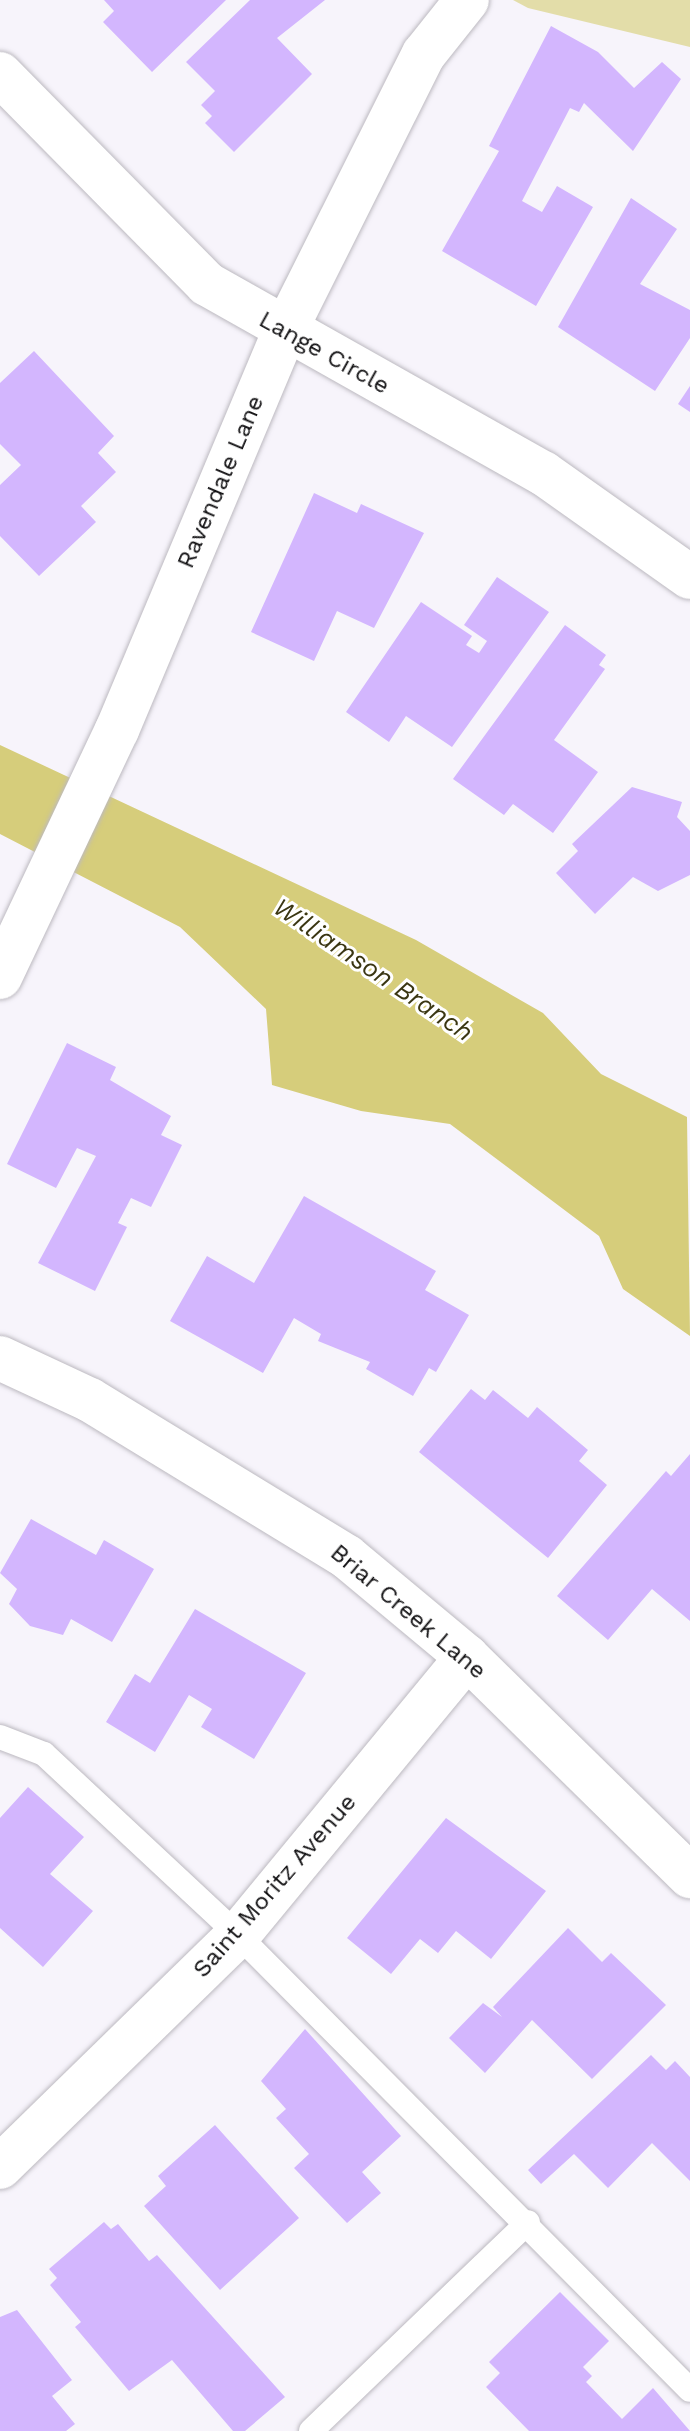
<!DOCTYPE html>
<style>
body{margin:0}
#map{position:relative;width:690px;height:2431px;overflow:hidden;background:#f7f4fb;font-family:"Work Sans",sans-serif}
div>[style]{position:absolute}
.green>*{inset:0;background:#e3dda9}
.water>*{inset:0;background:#d6cd7b}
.building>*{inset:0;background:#d3b6fe}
.roads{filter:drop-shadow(0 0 2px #bcb9c0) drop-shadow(0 0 2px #bcb9c0)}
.service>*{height:24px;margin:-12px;padding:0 12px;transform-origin:12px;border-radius:12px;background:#fff}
.minor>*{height:44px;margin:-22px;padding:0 22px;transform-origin:22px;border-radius:22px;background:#fff}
span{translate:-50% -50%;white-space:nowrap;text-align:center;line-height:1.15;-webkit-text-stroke:6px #fff;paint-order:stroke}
.street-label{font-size:24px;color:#111012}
.water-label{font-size:26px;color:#3a3612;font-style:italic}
</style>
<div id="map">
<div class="green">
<div style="clip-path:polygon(513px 0,690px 0,690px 47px,528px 8px)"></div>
</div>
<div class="water">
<div style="clip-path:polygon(0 745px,416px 940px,543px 1013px,601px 1074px,687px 1117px,690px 1336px,623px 1289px,599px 1236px,450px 1124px,361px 1111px,272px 1085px,266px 1009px,180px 927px,0 834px)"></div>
</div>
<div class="building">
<div style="clip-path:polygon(104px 0,226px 0,152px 72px,103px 22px,114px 11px)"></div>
<div style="clip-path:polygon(250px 0,325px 0,277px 38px,312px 74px,234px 152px,205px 123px,212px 116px,201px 105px,215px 91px,186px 62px)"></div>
<div style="clip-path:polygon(551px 26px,598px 52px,634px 88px,662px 62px,681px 79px,633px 151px,584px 103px,579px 112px,570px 108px,522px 201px,542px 212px,557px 186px,593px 207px,536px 306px,442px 251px,499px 151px,489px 146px)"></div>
<div style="clip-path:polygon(631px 198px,677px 229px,640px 284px,690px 310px,690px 338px,655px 391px,558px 327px)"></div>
<div style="clip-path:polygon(34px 351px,114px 436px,98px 453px,116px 472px,81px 506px,96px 522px,39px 576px,0 536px,0 485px,21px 465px,0 444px,0 383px)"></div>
<div style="clip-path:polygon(690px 386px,690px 412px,678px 404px)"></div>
<div style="clip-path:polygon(314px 493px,357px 513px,361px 504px,424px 533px,374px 628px,337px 611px,314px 661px,251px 632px)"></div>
<div style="clip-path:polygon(497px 577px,549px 612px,452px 747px,406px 716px,389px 742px,346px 712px,421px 602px,472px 636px,466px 645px,479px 653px,487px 641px,464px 625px)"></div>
<div style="clip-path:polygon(565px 625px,606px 655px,599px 665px,605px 669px,554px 740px,598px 772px,553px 833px,513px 804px,504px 815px,453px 779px)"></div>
<div style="clip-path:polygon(632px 787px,682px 802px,677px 817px,690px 831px,690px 875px,658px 891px,633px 877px,595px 914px,556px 873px,578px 851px,572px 844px)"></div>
<div style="clip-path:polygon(67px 1043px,116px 1067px,110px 1080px,171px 1116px,161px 1135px,182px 1145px,151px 1207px,131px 1198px,118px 1223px,127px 1227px,95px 1291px,38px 1263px,96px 1156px,77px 1148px,56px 1188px,7px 1164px)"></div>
<div style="clip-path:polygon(304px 1196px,436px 1271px,425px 1290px,469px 1315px,436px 1372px,429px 1368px,413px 1396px,366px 1369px,370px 1362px,318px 1341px,321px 1334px,294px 1318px,263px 1373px,170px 1321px,207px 1256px,254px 1283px)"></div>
<div style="clip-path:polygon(471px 1389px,485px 1400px,493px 1390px,528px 1418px,537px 1407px,588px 1450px,579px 1461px,607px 1485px,548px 1558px,419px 1452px)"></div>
<div style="clip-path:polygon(690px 1454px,690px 1621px,652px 1589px,608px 1640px,557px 1596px,666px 1471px,671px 1476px)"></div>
<div style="clip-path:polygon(31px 1519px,96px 1555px,104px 1540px,154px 1569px,112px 1642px,71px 1619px,63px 1635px,30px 1626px,9px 1604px,17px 1589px,0 1573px)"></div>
<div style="clip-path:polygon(195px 1609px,306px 1673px,254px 1759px,201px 1727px,212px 1709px,189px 1695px,155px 1752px,106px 1722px,135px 1674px,150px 1683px)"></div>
<div style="clip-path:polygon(28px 1787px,84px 1837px,50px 1874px,93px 1911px,43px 1967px,0 1928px,0 1818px)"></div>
<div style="clip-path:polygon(446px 1818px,546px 1891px,491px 1959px,456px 1931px,438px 1953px,420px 1939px,391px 1974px,347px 1938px)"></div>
<div style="clip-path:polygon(568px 1928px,602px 1962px,611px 1953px,666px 2005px,592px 2079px,532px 2020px,485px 2073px,449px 2038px,483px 2003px,502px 2017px,493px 2007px)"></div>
<div style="clip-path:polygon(305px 2029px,401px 2136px,362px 2172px,381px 2193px,347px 2223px,294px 2168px,309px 2154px,276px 2118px,286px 2109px,261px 2081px)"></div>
<div style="clip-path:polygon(651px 2055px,666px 2070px,675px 2061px,690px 2077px,690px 2181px,652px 2143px,608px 2188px,574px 2154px,541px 2184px,528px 2170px)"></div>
<div style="clip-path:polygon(215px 2125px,299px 2218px,220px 2290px,144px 2206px,166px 2186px,158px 2176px)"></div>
<div style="clip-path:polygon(104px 2222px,111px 2229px,118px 2224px,149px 2261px,157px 2255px,285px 2397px,245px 2431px,233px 2431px,172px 2360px,129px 2391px,75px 2327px,81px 2322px,50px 2285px,57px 2278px,49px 2269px)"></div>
<div style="clip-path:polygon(560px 2292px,609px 2341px,583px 2367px,592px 2376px,586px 2382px,622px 2419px,653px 2388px,690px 2431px,529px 2431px,486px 2387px,500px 2373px,489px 2362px)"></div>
<div style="clip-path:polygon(17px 2310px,72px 2380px,52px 2396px,75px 2424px,66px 2431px,0 2431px,0 2317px)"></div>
</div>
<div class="roads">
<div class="service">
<div style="left:0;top:1737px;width:47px;rotate:21.1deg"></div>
<div style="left:44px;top:1754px;width:265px;rotate:43deg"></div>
<div style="left:238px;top:1935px;width:641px;rotate:45.19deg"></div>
<div style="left:311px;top:2431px;width:301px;rotate:-43.9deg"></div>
</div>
<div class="minor">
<div style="left:0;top:74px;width:295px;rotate:45.4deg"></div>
<div style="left:207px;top:284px;width:386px;rotate:29.4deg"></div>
<div style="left:543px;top:473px;width:180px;rotate:35.3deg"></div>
<div style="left:0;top:977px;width:273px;rotate:-64.7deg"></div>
<div style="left:117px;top:730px;width:431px;rotate:-67.2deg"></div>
<div style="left:284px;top:333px;width:312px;rotate:-63.4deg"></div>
<div style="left:424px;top:54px;width:69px;rotate:-51.5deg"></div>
<div style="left:0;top:1358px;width:99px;rotate:25deg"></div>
<div style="left:90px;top:1400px;width:301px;rotate:31.4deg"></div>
<div style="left:347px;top:1557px;width:156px;rotate:39.8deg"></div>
<div style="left:467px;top:1657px;width:313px;rotate:44.5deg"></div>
<div style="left:0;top:2167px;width:332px;rotate:-44.3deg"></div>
<div style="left:238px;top:1935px;width:360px;rotate:-50.5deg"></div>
</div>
</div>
<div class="street-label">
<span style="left:324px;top:353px;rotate:29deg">Lange Circle</span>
<span style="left:221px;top:482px;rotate:-67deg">Ravendale Lane</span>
<span style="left:408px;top:1612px;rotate:40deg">Briar Creek Lane</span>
<span style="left:275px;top:1886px;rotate:-49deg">Saint Moritz Avenue</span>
</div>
<div class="water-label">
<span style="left:373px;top:970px;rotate:34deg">Williamson Branch</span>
</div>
</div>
